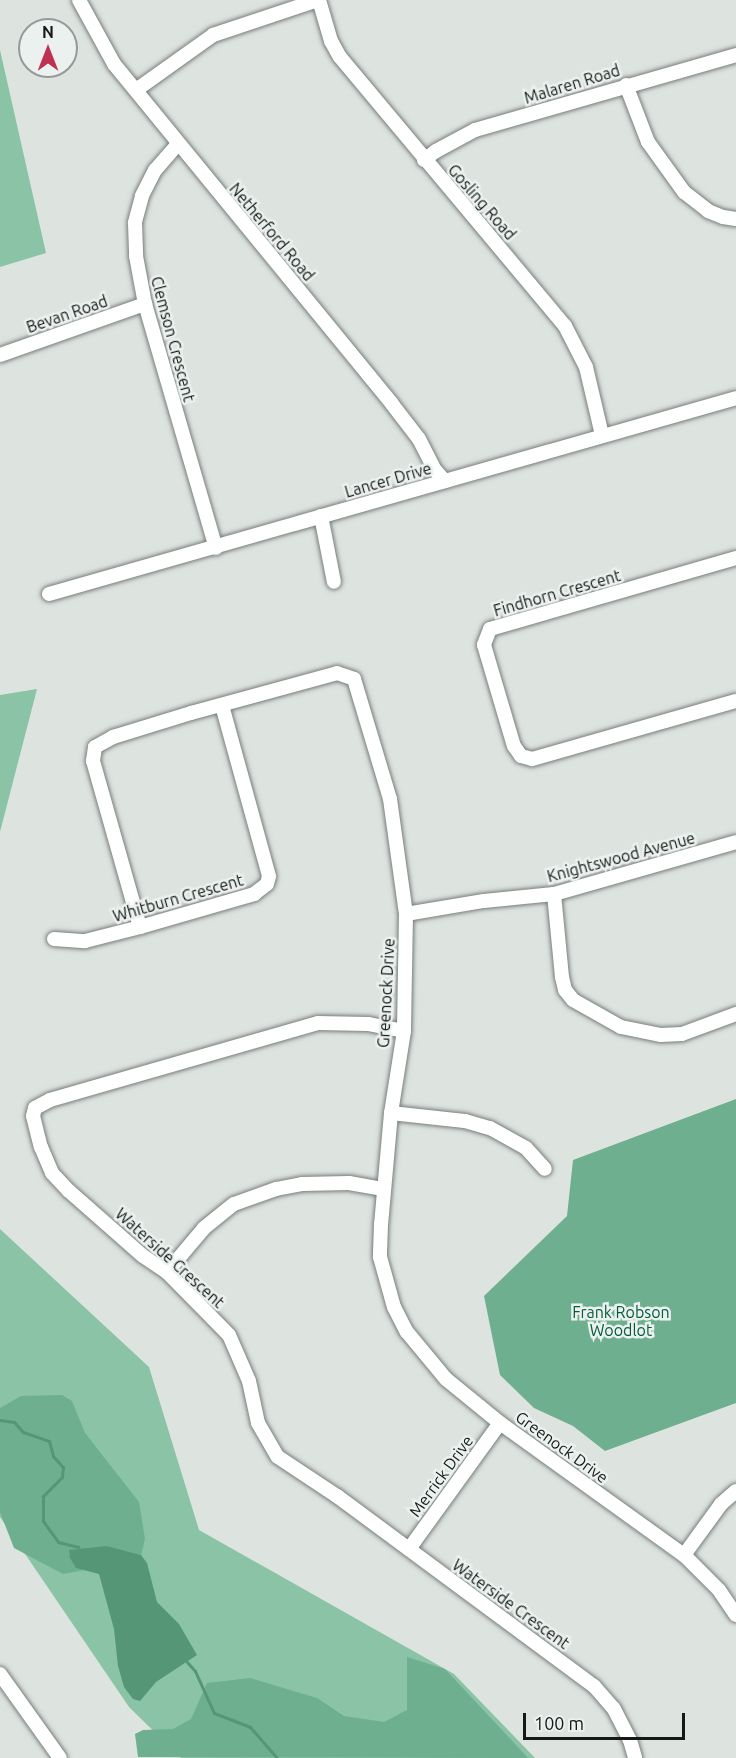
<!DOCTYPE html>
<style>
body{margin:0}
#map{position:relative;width:736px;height:1758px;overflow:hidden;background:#dde4e0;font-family:Ubuntu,sans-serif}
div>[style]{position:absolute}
.green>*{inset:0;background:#8ac3a6}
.forest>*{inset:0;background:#6eaf8f}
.water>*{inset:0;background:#559677}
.stream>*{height:3px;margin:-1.5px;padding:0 1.5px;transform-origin:1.5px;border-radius:1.5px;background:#559677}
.roads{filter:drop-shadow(0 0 2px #797e7b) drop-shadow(0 0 2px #797e7b)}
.minor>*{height:14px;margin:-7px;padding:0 7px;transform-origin:7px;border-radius:7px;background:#fff}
span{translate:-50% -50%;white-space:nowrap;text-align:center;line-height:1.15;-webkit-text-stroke:5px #ebf1ee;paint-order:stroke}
.street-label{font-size:16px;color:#151816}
.park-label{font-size:16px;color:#065c3e}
.north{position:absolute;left:18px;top:18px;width:60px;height:60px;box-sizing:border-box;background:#ebf1ee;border:2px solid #959a98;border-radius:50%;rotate:0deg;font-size:16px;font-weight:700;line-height:24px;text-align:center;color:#151816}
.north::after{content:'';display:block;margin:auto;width:21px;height:27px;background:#c03053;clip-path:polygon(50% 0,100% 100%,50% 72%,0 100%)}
.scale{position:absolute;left:523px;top:1713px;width:162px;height:27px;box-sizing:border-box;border:3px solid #151816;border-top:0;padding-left:8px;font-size:18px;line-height:21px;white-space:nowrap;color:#151816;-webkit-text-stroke:4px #ebf1ee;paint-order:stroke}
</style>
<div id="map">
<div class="green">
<div style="clip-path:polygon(0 50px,46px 253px,0 267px)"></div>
<div style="clip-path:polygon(37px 689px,0 832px,0 695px)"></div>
<div style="clip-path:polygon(0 1229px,149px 1367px,199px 1530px,454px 1674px,535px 1758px,181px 1758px,129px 1707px,0 1517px)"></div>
</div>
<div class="forest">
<div style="clip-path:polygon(736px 1099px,736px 1403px,605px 1451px,573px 1426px,534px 1408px,500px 1375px,484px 1296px,567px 1216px,573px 1160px)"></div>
<div style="clip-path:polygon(62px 1395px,72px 1401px,85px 1433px,139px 1502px,145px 1539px,141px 1555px,107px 1546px,76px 1568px,85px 1570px,63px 1574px,14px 1548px,0 1512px,0 1408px,21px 1396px)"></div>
<div style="clip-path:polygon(407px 1657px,445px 1669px,528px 1758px,138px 1757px,135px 1734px,143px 1730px,173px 1729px,191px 1719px,207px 1683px,250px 1678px,317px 1698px,344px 1716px,384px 1722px,407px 1710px)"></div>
</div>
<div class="water">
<div style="clip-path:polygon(107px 1546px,141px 1555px,147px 1563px,157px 1602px,179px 1624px,197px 1655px,156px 1682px,140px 1701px,133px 1699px,124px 1687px,118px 1666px,114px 1629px,99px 1574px,76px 1568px,70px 1558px,69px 1550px)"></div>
</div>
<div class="stream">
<div style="left:0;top:1420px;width:14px;rotate:8deg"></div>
<div style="left:14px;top:1422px;width:13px;rotate:48deg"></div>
<div style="left:23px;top:1432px;width:28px;rotate:19deg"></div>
<div style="left:49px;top:1441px;width:16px;rotate:75deg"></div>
<div style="left:53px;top:1456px;width:15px;rotate:48deg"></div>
<div style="left:63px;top:1467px;width:10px;rotate:96deg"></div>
<div style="left:62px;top:1477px;width:27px;rotate:135deg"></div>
<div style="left:43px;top:1496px;width:25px;rotate:90deg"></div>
<div style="left:43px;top:1521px;width:26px;rotate:54deg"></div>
<div style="left:58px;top:1542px;width:21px;rotate:14deg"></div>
<div style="left:187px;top:1662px;width:12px;rotate:48deg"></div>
<div style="left:195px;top:1671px;width:46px;rotate:65.7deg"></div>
<div style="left:214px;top:1713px;width:39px;rotate:21deg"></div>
<div style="left:250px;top:1727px;width:41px;rotate:48.9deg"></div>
</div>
<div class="roads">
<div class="minor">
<div style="left:79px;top:0;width:73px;rotate:61.3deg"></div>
<div style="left:114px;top:64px;width:439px;rotate:50.7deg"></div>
<div style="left:392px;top:404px;width:44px;rotate:52.4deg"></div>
<div style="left:419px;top:439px;width:35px;rotate:63deg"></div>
<div style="left:435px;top:470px;width:15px;rotate:48deg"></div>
<div style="left:319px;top:0;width:43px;rotate:73.7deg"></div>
<div style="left:331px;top:41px;width:18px;rotate:61deg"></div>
<div style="left:340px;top:57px;width:351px;rotate:50.1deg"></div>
<div style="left:565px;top:326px;width:46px;rotate:62.9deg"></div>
<div style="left:586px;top:367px;width:70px;rotate:76.8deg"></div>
<div style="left:626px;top:85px;width:61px;rotate:68.9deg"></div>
<div style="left:648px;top:142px;width:62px;rotate:54.2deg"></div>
<div style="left:684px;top:192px;width:31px;rotate:38deg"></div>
<div style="left:708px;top:211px;width:16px;rotate:22deg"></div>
<div style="left:723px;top:217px;width:13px;rotate:9deg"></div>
<div style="left:136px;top:90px;width:95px;rotate:-35.5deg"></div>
<div style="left:213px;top:35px;width:111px;rotate:-18.4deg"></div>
<div style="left:177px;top:145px;width:33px;rotate:131deg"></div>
<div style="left:155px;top:170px;width:29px;rotate:117deg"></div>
<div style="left:142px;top:196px;width:28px;rotate:105deg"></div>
<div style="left:135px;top:223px;width:33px;rotate:88deg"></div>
<div style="left:136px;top:256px;width:49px;rotate:79.4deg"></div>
<div style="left:145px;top:304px;width:254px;rotate:73.8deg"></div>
<div style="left:424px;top:160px;width:15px;rotate:-37deg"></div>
<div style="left:436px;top:151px;width:44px;rotate:-28.3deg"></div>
<div style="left:475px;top:130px;width:272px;rotate:-16deg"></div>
<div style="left:0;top:355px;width:154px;rotate:-19.4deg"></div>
<div style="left:321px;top:516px;width:67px;rotate:78.9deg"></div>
<div style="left:736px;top:558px;width:256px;rotate:163.9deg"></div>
<div style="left:490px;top:629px;width:17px;rotate:111deg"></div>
<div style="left:484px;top:645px;width:105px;rotate:73.5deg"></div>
<div style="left:514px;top:746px;width:12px;rotate:55deg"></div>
<div style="left:521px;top:756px;width:11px;rotate:15deg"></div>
<div style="left:532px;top:759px;width:212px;rotate:-15.9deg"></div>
<div style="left:49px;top:594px;width:714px;rotate:-15.92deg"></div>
<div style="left:554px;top:894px;width:83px;rotate:84.5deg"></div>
<div style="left:562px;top:977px;width:13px;rotate:77deg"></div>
<div style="left:565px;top:990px;width:13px;rotate:51deg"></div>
<div style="left:573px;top:1000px;width:55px;rotate:29.4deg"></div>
<div style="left:621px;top:1027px;width:41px;rotate:11.3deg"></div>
<div style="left:661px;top:1035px;width:21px;rotate:-3deg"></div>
<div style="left:682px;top:1034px;width:58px;rotate:-20.3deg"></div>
<div style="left:406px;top:914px;width:79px;rotate:-9.5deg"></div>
<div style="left:484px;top:901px;width:70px;rotate:-5.7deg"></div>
<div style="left:554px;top:894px;width:189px;rotate:-15.9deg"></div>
<div style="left:140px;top:927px;width:173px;rotate:-105.8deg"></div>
<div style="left:93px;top:761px;width:14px;rotate:-82deg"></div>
<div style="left:95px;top:747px;width:21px;rotate:-29deg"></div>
<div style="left:113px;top:737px;width:82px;rotate:-17.1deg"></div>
<div style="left:191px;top:713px;width:151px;rotate:-15.3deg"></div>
<div style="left:337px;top:673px;width:18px;rotate:19deg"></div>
<div style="left:354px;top:679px;width:125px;rotate:73.3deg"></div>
<div style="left:390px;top:799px;width:116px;rotate:82.1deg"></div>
<div style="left:406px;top:914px;width:117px;rotate:91deg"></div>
<div style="left:404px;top:1031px;width:83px;rotate:99deg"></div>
<div style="left:391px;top:1113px;width:111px;rotate:95.1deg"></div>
<div style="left:381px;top:1224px;width:33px;rotate:92deg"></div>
<div style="left:380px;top:1257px;width:52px;rotate:74.4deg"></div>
<div style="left:394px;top:1307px;width:28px;rotate:63deg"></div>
<div style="left:407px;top:1332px;width:61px;rotate:50.3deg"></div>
<div style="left:446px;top:1379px;width:70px;rotate:39.2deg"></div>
<div style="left:500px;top:1423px;width:226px;rotate:35.7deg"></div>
<div style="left:684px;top:1555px;width:49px;rotate:45deg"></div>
<div style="left:719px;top:1590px;width:30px;rotate:56deg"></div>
<div style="left:54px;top:939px;width:31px;rotate:4deg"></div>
<div style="left:85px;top:941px;width:57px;rotate:-14.3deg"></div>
<div style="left:140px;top:927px;width:119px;rotate:-16.1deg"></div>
<div style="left:254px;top:894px;width:16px;rotate:-38deg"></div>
<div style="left:267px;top:884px;width:8px;rotate:-76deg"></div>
<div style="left:269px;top:876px;width:177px;rotate:-105.4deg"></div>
<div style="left:404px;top:1031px;width:37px;rotate:-169deg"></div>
<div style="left:368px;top:1024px;width:50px;rotate:-178.9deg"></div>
<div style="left:318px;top:1023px;width:279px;rotate:164deg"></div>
<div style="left:50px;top:1100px;width:17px;rotate:152deg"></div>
<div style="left:35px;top:1108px;width:8px;rotate:104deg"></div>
<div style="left:33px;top:1116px;width:32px;rotate:76deg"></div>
<div style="left:41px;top:1147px;width:28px;rotate:67deg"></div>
<div style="left:52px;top:1173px;width:25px;rotate:47deg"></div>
<div style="left:69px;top:1191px;width:98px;rotate:41.3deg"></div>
<div style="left:143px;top:1256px;width:29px;rotate:34deg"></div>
<div style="left:167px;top:1272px;width:88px;rotate:45.5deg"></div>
<div style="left:229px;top:1335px;width:50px;rotate:66.5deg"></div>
<div style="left:249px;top:1381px;width:43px;rotate:77.9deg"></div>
<div style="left:258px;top:1423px;width:39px;rotate:60deg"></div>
<div style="left:278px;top:1457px;width:71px;rotate:33.5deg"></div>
<div style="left:337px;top:1496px;width:320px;rotate:36.5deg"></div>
<div style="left:594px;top:1686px;width:30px;rotate:49deg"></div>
<div style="left:614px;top:1709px;width:35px;rotate:63deg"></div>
<div style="left:630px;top:1740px;width:19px;rotate:74deg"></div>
<div style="left:391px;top:1113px;width:74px;rotate:6.2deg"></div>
<div style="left:465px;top:1121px;width:26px;rotate:16deg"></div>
<div style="left:490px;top:1128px;width:41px;rotate:29.1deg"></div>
<div style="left:526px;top:1148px;width:28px;rotate:48deg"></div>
<div style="left:167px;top:1272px;width:57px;rotate:-49.9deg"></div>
<div style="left:204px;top:1228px;width:38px;rotate:-39deg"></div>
<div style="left:234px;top:1204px;width:45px;rotate:-19.7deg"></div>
<div style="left:276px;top:1189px;width:26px;rotate:-11deg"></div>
<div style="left:302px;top:1184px;width:47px;rotate:-1.2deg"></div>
<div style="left:349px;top:1183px;width:35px;rotate:10deg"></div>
<div style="left:409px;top:1549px;width:155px;rotate:-54.2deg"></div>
<div style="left:684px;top:1555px;width:63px;rotate:-54deg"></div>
<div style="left:721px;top:1504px;width:20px;rotate:-41deg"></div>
<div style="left:0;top:1674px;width:103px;rotate:54.5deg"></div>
</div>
</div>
<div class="street-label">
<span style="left:572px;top:84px;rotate:-17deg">Malaren Road</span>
<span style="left:482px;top:202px;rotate:49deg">Gosling Road</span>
<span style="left:272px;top:232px;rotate:50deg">Netherford Road</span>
<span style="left:67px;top:314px;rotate:-19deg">Bevan Road</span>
<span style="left:173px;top:339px;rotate:75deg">Clemson Crescent</span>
<span style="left:388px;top:480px;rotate:-16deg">Lancer Drive</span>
<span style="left:557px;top:593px;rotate:-16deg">Findhorn Crescent</span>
<span style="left:621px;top:857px;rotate:-15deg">Knightswood Avenue</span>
<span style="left:178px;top:898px;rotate:-16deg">Whitburn Crescent</span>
<span style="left:386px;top:993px;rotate:-87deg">Greenock Drive</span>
<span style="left:170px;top:1258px;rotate:42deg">Waterside Crescent</span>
<span style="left:562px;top:1447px;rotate:36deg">Greenock Drive</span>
<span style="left:441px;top:1476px;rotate:-54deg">Merrick Drive</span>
<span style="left:511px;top:1604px;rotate:36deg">Waterside Crescent</span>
</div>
<div class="park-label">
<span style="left:621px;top:1321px">Frank Robson<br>Woodlot</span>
</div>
<div class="north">N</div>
<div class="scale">100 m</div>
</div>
